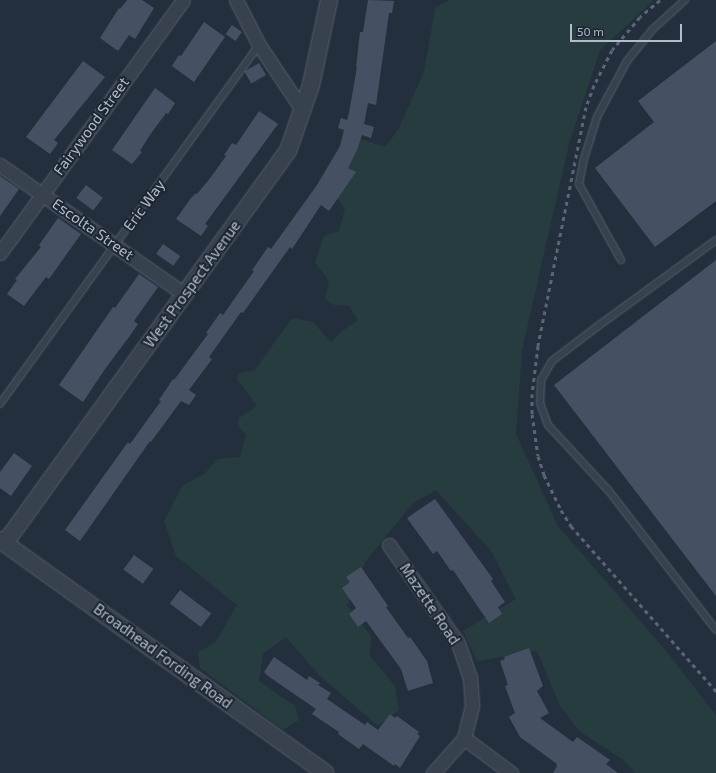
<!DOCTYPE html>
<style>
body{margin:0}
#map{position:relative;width:716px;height:773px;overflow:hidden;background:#242f3e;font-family:"Exo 2",sans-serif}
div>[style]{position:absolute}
.green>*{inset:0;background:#263c3f}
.building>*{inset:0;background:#455162;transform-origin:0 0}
.roads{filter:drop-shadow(0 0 1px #565f6c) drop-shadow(0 0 1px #565f6c)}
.service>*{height:6px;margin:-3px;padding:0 3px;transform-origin:3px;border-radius:3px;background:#38414e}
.minor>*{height:13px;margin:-6.5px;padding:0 6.5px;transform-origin:6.5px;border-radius:6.5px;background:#38414e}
.tertiary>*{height:16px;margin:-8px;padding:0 8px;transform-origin:8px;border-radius:8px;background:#38414e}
.rail>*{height:3px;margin-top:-1.5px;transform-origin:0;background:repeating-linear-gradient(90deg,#5a6575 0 4px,transparent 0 8px)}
span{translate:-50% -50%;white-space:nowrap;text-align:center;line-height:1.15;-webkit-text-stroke:4px #1d2633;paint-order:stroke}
.street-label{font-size:15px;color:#b4bcc9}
.scale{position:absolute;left:570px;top:24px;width:112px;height:18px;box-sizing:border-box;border:2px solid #b4bcc9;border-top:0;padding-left:5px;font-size:12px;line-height:14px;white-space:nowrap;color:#b4bcc9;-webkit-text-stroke:3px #1d2633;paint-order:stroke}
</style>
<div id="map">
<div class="green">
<div style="clip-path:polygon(450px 0,654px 0,600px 50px,569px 144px,522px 350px,516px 434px,558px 526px,666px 651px,716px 715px,716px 773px,635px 773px,625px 761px,579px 731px,560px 706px,537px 651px,477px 661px,463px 631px,516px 599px,491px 551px,436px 490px,413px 503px,366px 561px,347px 605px,371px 636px,370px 656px,395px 686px,399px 710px,378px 726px,318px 674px,286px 637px,263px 654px,259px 681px,295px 706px,299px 720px,283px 730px,200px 668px,198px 652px,215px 643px,237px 605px,176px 556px,164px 521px,183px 485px,204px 474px,218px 459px,240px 457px,246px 435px,238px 426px,239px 418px,257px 406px,237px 379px,239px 373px,255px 370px,292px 318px,313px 322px,331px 342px,342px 331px,358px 320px,349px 306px,334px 305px,325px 299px,329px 282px,315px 262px,324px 236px,339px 231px,345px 208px,329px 188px,338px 151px,355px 137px,385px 147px,398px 130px,424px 72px,435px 8px)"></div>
</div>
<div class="building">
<div style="clip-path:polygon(127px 0,142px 0,154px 8px,135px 39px,129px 35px,118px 51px,100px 38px,119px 8px,120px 9px)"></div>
<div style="clip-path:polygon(368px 0,394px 1px,392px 13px,389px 13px,376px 105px,368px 103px,364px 124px,374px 127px,371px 138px,362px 135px,357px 150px,348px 168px,356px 172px,329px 211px,321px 205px,292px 249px,290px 247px,243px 313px,241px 312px,209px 357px,212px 359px,189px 390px,196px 395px,189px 405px,181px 401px,151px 442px,150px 441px,80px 541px,65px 530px,128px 442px,130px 444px,161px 401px,159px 400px,173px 379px,174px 380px,208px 334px,206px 333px,220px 313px,223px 315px,254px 271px,252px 270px,268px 247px,271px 249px,317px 185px,340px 146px,344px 130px,338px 128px,341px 118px,347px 120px,349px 113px,357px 67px,356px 67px,360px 32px,363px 32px)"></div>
<div style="clip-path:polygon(204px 22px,225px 37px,194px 82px,172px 66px,179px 55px,181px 56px)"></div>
<div style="left:232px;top:25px;width:12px;height:11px;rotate:35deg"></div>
<div style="clip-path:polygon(716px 41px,716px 201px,655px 247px,595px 168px,654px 122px,638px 101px)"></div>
<div style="clip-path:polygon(83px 61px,105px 77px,54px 140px,58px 143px,50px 154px,26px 137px)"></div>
<div style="left:259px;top:63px;width:14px;height:17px;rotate:60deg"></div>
<div style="clip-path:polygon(155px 88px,175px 103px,168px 114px,166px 113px,150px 135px,140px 151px,142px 152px,132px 164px,112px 150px)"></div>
<div style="clip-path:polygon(259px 111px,278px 124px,205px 224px,208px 226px,201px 236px,176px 219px,191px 198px,196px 193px,197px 194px,211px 177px,226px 156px,224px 155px,232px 143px,236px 145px)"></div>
<div style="clip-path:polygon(0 176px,19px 189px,0 216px)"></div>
<div style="left:86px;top:185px;width:21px;height:16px;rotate:37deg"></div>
<div style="clip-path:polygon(58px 218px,81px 234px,49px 279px,46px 277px,24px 306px,7px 294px,17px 280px,15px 279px,41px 247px,39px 245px)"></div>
<div style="left:163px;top:244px;width:21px;height:12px;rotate:35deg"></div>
<div style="clip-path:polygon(716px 260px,716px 596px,554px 385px)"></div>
<div style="clip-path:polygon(139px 274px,158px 287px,134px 321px,138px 324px,129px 337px,105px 369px,83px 402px,59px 385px,113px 307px,115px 308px)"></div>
<div style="clip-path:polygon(14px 453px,32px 466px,11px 496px,0 488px,0 472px)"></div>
<div style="clip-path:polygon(435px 499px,493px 579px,491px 581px,505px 602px,498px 607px,502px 614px,489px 623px,453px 570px,451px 571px,437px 551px,433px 554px,407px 518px)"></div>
<div style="left:134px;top:555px;width:24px;height:18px;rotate:36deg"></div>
<div style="clip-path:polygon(361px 567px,388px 606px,386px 607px,408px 638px,410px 637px,427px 661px,433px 683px,408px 691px,401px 669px,366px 621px,358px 627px,349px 614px,356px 608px,342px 588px,350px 582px,346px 577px)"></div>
<div style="left:180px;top:590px;width:39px;height:17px;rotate:37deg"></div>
<div style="clip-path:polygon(529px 648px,543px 686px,537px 691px,549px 713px,540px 718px,573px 742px,577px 737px,610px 760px,606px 764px,618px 773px,553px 773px,557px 766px,556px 765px,557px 764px,520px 737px,509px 717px,515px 713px,505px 686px,508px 685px,500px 661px,505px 659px,504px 657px)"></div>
<div style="clip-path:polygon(274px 657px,307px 680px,309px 676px,320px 683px,318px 685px,331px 693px,327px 699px,365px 725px,367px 722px,378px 730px,390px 714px,395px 718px,397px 716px,419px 732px,417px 734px,420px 736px,400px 768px,395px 764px,394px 766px,363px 744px,359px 749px,338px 734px,339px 732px,312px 714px,316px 709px,268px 676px,264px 672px)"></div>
</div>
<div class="roads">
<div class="service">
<div style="left:716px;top:240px;width:146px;rotate:143.9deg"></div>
<div style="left:598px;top:326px;width:58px;rotate:142.7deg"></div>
<div style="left:552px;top:361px;width:22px;rotate:120deg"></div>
<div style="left:541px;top:380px;width:23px;rotate:92deg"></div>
<div style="left:540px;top:403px;width:23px;rotate:70deg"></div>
<div style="left:548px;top:425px;width:90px;rotate:47.3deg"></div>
<div style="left:609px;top:491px;width:175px;rotate:52.4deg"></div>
<div style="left:621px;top:260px;width:87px;rotate:-118.9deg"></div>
<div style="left:579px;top:184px;width:25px;rotate:-79deg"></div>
<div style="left:584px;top:159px;width:44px;rotate:-72.8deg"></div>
<div style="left:597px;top:117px;width:64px;rotate:-61.8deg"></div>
<div style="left:627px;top:61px;width:41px;rotate:-50.9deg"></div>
<div style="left:653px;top:29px;width:43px;rotate:-42.2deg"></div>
<div style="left:0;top:404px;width:443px;rotate:-54.2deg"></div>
</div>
<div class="minor">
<div style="left:236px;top:0;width:51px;rotate:62.9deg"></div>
<div style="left:259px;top:45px;width:79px;rotate:56.3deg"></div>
<div style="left:0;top:165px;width:225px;rotate:35deg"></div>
<div style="left:0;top:253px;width:312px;rotate:-54.1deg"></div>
<div style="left:389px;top:545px;width:120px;rotate:54.9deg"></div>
<div style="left:458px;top:643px;width:36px;rotate:71deg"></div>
<div style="left:470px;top:677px;width:29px;rotate:86deg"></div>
<div style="left:472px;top:706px;width:33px;rotate:104deg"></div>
<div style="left:464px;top:738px;width:47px;rotate:131.5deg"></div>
<div style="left:464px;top:738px;width:59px;rotate:36.7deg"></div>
</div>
<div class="tertiary">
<div style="left:0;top:540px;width:400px;rotate:35.6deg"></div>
<div style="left:5px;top:543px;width:483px;rotate:-54.2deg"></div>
<div style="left:288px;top:151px;width:70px;rotate:-70.8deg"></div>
<div style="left:311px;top:85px;width:87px;rotate:-78deg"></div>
</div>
</div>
<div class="rail">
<div style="left:660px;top:0;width:26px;rotate:140deg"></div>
<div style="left:640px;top:17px;width:43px;rotate:130.3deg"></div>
<div style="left:612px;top:50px;width:39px;rotate:117deg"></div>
<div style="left:594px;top:85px;width:23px;rotate:110deg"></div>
<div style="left:586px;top:107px;width:244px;rotate:101.4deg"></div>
<div style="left:538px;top:346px;width:48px;rotate:97.1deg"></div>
<div style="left:532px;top:394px;width:20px;rotate:90deg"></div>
<div style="left:532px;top:414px;width:42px;rotate:81.9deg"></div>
<div style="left:538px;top:456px;width:20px;rotate:72deg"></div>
<div style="left:544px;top:475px;width:39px;rotate:64deg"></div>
<div style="left:561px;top:510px;width:19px;rotate:58deg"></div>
<div style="left:571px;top:526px;width:220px;rotate:48.7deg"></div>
</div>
<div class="street-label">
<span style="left:91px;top:126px;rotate:-54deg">Fairywood Street</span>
<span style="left:144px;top:205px;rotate:-54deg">Eric Way</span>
<span style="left:93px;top:229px;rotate:35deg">Escolta Street</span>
<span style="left:192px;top:284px;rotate:-54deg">West Prospect Avenue</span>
<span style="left:430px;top:604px;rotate:56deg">Mazette Road</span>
<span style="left:163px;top:656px;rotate:36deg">Broadhead Fording Road</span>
</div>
<div class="scale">50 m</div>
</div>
